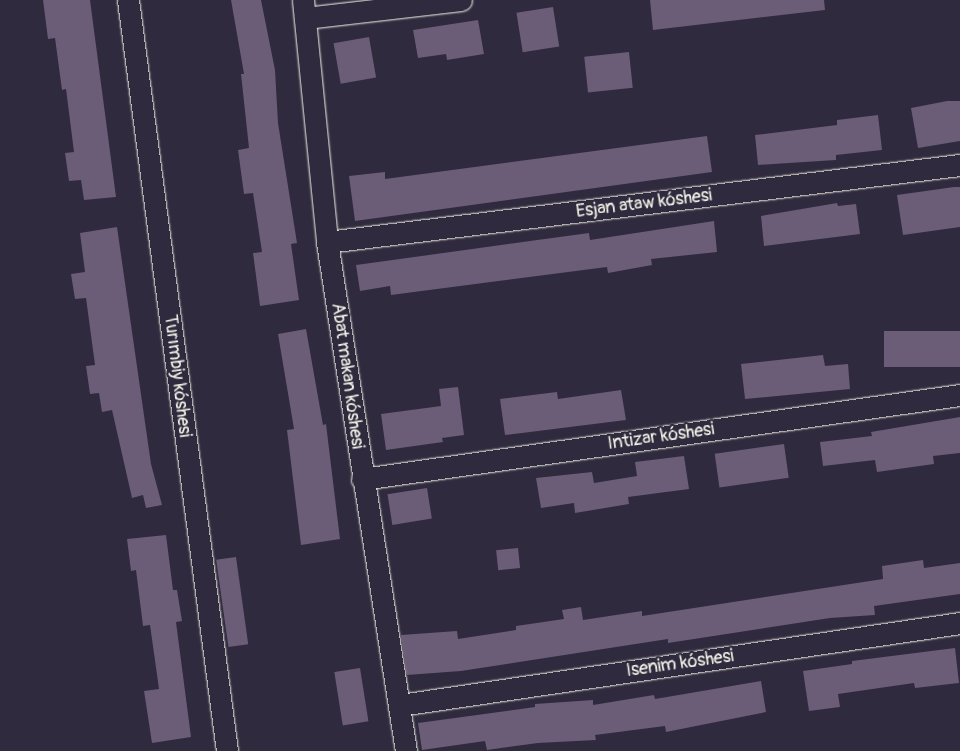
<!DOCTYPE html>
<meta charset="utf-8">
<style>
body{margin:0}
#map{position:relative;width:960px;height:751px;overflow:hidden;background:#2f2a3d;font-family:Pangolin,sans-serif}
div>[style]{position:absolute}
.building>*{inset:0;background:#6b5c77;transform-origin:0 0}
.roads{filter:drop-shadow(0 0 1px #f4f1e8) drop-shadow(0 0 1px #f4f1e8)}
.minor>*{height:21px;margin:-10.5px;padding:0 10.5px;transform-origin:10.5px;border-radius:10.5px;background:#2f2a3d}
span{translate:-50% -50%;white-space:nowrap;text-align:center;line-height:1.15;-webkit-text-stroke:4.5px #2f2a3d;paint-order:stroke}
.street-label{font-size:18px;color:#f4f1e8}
</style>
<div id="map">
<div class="building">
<div style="clip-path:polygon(43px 0,90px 0,116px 197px,84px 200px,81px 180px,69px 181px,65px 153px,74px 152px,66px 89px,62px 90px,55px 38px,48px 39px)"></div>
<div style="clip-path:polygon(231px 0,261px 0,275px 70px,278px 123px,297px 243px,291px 244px,299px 300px,260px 306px,253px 253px,262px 252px,253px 193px,244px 194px,238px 150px,249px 148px,241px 74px,244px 74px)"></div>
<div style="clip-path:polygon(650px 0,824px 0,825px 10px,653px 30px)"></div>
<div style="left:553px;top:7px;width:40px;height:37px;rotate:81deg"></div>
<div style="clip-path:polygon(478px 20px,484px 54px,447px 60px,446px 54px,418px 58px,413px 30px)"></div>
<div style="left:369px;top:37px;width:41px;height:36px;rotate:80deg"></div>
<div style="left:629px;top:52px;width:36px;height:45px;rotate:84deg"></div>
<div style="clip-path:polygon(947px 101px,960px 101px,960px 141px,918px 148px,911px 108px)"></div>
<div style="clip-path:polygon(878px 115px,882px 150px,836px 155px,836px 160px,758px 165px,755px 135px,837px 125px,837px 120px)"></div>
<div style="clip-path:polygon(707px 136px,712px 172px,355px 221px,349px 176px,385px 172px,385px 179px)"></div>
<div style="clip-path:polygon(954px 187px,960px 187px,960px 227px,903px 235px,897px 195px)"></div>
<div style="clip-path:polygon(837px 203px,838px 206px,856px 204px,860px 234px,764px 246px,761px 216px)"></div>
<div style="clip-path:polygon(714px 221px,717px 252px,651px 259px,652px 265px,608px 273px,607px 267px,391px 295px,390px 286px,360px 291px,356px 265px,589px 233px,590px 240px)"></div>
<div style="clip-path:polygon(117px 227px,151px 464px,162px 505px,146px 508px,143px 495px,132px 498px,112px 410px,102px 412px,99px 393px,90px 394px,86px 366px,95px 365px,86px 298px,75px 299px,71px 274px,85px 272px,80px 233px)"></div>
<div style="clip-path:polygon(306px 329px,323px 425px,326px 424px,340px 539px,301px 545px,287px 430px,294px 429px,278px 334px)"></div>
<div style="left:960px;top:331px;width:36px;height:76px;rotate:90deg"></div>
<div style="clip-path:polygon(823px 355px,825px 366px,848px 364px,850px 389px,745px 399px,741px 364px)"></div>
<div style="clip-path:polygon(458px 387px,464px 435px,442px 438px,443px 442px,386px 450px,381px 414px,441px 406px,439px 389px)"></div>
<div style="clip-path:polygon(621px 390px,626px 420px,505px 435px,500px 399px,557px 392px,558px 399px)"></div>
<div style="clip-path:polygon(960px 417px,960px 453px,933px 456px,934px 464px,877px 472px,875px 460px,823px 466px,820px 442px,872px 436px,871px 432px)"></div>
<div style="left:784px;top:444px;width:34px;height:70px;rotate:82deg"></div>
<div style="clip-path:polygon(684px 456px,689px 489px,628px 497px,629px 504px,575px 513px,574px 503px,541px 508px,536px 478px,592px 472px,594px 483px,637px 476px,635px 462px)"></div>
<div style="left:427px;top:488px;width:31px;height:40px;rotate:81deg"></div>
<div style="clip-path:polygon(166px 535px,173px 590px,177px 590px,182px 621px,176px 622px,191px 737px,152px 743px,144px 691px,159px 689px,150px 625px,143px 626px,136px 570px,131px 571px,127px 539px)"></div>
<div style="left:518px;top:548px;width:20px;height:22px;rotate:84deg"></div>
<div style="left:236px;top:557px;width:88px;height:20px;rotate:82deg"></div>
<div style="clip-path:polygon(923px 560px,924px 568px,960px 563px,960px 594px,874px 606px,875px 615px,830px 618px,668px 643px,668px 639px,461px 671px,407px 675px,401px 635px,457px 631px,458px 639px,516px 630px,516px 626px,564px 619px,562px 610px,581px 607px,583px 620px,642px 611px,642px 616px,883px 579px,882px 566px)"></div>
<div style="clip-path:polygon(955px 648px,959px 683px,915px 688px,914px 683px,838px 694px,840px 707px,809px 711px,803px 671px,852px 664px,852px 661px)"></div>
<div style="left:360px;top:668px;width:54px;height:26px;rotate:81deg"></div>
<div style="clip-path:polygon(761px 681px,766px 712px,666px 732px,665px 726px,595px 735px,596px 740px,538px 743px,487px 750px,485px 741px,422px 750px,418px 723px,535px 707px,535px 704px,593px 700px,593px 705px,654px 695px,655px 699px)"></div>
</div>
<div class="roads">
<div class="minor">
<div style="left:128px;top:0;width:757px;rotate:82.49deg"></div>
<div style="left:303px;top:0;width:243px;rotate:84.3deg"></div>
<div style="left:327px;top:242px;width:515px;rotate:81.18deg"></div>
<div style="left:305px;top:18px;width:157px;rotate:-6.6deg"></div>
<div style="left:327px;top:242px;width:638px;rotate:-6.94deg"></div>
<div style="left:362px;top:479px;width:604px;rotate:-8deg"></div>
<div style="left:400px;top:705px;width:566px;rotate:-8.33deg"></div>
</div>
</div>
<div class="street-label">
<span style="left:644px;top:204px;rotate:-7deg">Esjan ataw kóshesi</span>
<span style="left:177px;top:376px;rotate:83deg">Turımbiy kóshesi</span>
<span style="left:347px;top:376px;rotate:82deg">Abat makan kóshesi</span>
<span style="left:661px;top:437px;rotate:-8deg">Intizar kóshesi</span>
<span style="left:680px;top:664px;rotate:-8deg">Isenim kóshesi</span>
</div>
</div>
